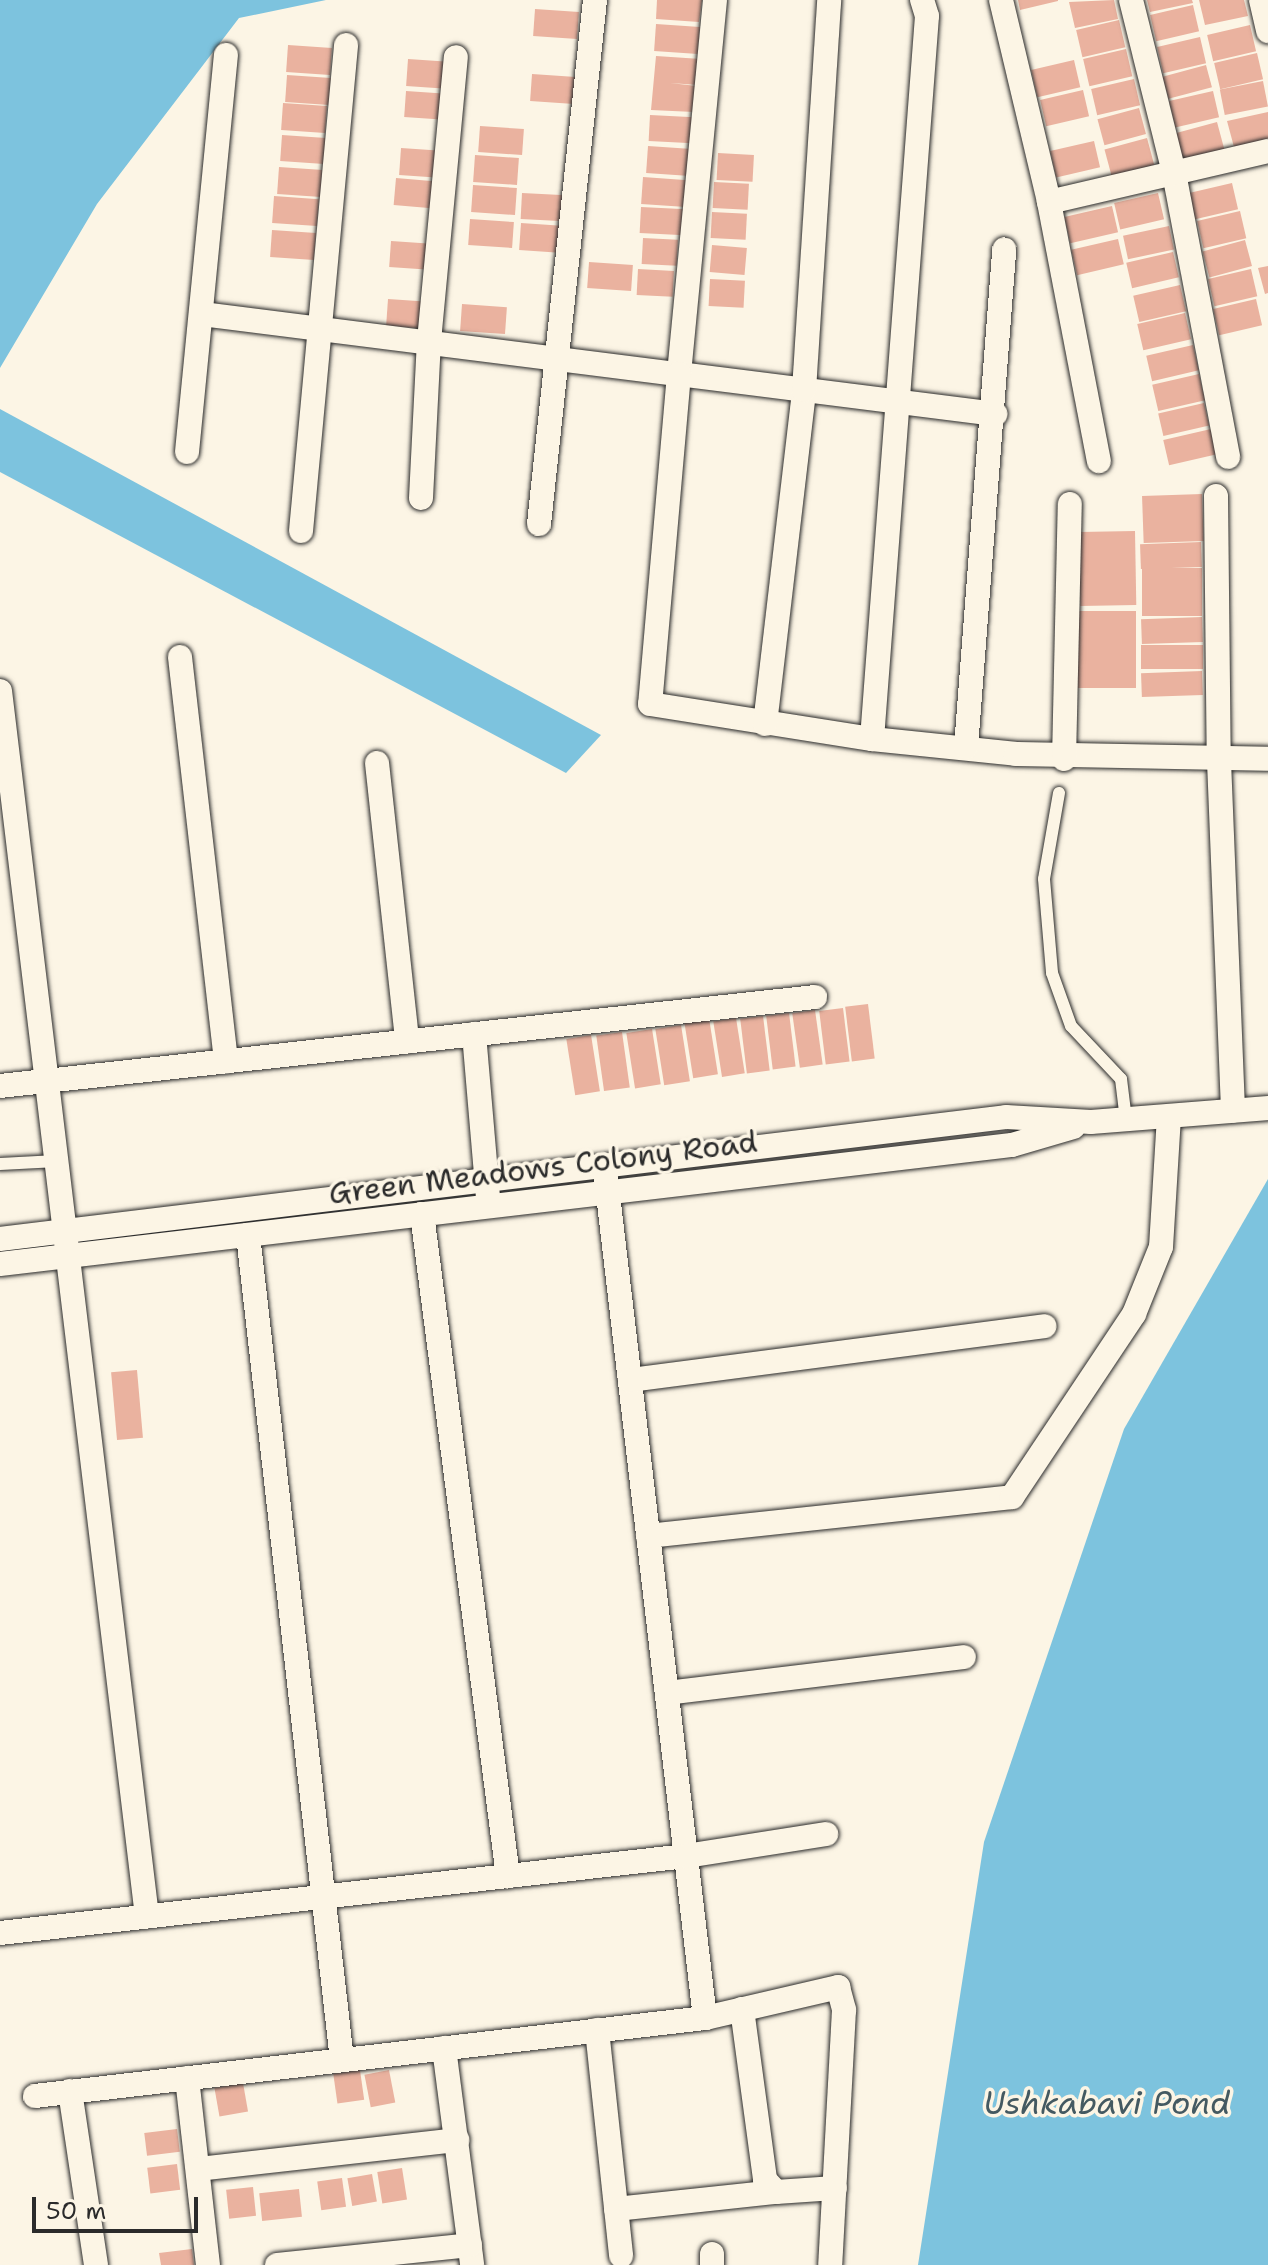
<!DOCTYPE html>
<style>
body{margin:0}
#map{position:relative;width:1268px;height:2265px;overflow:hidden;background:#fcf5e5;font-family:"Shantell Sans",sans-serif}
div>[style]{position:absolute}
.water>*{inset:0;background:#7dc3de}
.building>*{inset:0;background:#eab29f;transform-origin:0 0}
.roads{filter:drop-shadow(0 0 2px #2b2b2b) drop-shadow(0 0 2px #2b2b2b)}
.service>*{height:12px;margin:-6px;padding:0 6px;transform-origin:6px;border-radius:6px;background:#fcf5e5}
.minor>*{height:24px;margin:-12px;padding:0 12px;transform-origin:12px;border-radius:12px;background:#fcf5e5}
span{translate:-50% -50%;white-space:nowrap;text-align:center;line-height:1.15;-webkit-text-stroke:7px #fcf5e5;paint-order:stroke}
.street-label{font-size:30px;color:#2b2b2b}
.water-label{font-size:32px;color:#445961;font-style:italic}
.scale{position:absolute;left:32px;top:2197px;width:166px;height:36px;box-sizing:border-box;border:4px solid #2b2b2b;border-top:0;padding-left:10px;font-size:24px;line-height:28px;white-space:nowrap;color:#2b2b2b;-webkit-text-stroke:6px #fcf5e5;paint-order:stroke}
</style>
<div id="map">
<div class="water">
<div style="clip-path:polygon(0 0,326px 0,239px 18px,97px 204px,0 368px)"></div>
<div style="clip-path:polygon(0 409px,601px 735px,566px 773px,0 472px)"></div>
<div style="clip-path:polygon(1268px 1179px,1268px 2265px,918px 2265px,984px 1842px,1124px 1429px)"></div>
</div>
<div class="building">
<div style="clip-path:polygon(657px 0,702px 0,699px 22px,656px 19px)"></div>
<div style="clip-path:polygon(1018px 0,1058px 0,1058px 1px,1020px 10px)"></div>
<div style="clip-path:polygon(1114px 0,1118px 19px,1075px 28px,1069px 2px)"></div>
<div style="clip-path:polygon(1147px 0,1192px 0,1193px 3px,1150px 12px)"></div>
<div style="clip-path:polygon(1199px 0,1244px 0,1248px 16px,1205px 25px)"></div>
<div style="left:1193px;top:5px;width:27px;height:44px;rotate:77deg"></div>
<div style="left:535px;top:9px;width:44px;height:27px;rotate:4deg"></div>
<div style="left:1119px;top:20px;width:28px;height:44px;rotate:77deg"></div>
<div style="left:656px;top:24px;width:44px;height:27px;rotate:4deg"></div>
<div style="left:1250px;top:25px;width:27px;height:44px;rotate:77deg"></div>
<div style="left:1200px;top:37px;width:27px;height:44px;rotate:77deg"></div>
<div style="left:288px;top:45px;width:44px;height:27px;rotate:4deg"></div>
<div style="left:1126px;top:49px;width:28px;height:44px;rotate:77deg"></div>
<div style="left:1257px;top:53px;width:27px;height:44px;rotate:77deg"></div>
<div style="clip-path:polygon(656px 56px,701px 59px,698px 85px,670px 83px,697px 86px,694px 112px,651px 110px)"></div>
<div style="left:408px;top:59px;width:44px;height:27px;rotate:4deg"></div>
<div style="left:1074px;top:60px;width:28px;height:44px;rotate:77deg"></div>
<div style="left:1206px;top:65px;width:23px;height:45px;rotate:75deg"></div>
<div style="left:532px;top:74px;width:44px;height:27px;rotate:4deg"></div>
<div style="left:287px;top:75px;width:44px;height:27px;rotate:4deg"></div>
<div style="left:1134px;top:79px;width:27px;height:44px;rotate:77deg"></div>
<div style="left:1263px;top:81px;width:26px;height:44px;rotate:79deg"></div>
<div style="left:1083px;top:90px;width:27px;height:44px;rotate:77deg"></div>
<div style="left:406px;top:91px;width:44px;height:26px;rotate:4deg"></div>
<div style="left:1213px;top:91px;width:27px;height:45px;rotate:77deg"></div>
<div style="left:283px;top:103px;width:44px;height:27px;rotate:4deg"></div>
<div style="left:1139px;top:108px;width:27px;height:43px;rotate:75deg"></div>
<div style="clip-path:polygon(1268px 112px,1268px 139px,1234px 147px,1227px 121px)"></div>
<div style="left:650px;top:115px;width:44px;height:26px;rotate:3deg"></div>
<div style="left:1217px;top:122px;width:28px;height:44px;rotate:75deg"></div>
<div style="left:480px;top:126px;width:44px;height:26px;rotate:4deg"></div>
<div style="left:282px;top:135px;width:44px;height:26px;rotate:4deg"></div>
<div style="left:1147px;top:138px;width:28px;height:44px;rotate:75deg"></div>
<div style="left:1094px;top:141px;width:27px;height:45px;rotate:77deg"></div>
<div style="left:648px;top:146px;width:44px;height:27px;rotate:4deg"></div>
<div style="left:401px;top:148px;width:44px;height:27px;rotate:4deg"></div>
<div style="left:718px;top:153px;width:36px;height:27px;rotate:3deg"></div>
<div style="left:475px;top:155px;width:44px;height:27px;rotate:4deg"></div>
<div style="left:279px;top:167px;width:44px;height:27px;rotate:4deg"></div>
<div style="left:643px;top:177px;width:45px;height:27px;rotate:4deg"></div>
<div style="left:396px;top:178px;width:44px;height:27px;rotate:5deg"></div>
<div style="left:714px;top:182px;width:35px;height:26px;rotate:3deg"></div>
<div style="left:1232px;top:183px;width:27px;height:44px;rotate:77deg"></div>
<div style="left:473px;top:185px;width:44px;height:27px;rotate:4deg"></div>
<div style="left:522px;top:193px;width:44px;height:26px;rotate:3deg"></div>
<div style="left:1158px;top:193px;width:27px;height:45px;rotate:77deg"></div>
<div style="left:274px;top:196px;width:45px;height:27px;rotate:4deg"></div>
<div style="left:1112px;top:206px;width:27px;height:49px;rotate:77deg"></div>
<div style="left:641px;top:207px;width:45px;height:26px;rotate:3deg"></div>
<div style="left:1240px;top:211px;width:28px;height:44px;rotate:77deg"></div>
<div style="left:712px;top:212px;width:35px;height:26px;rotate:3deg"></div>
<div style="left:470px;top:219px;width:44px;height:26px;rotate:4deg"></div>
<div style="left:521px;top:223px;width:44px;height:27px;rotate:4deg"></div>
<div style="left:1169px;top:226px;width:24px;height:47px;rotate:78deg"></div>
<div style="left:272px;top:230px;width:44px;height:27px;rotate:4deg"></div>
<div style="left:643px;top:238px;width:35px;height:26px;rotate:3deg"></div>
<div style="left:1118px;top:239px;width:26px;height:48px;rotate:77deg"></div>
<div style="left:1245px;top:240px;width:27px;height:44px;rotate:75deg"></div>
<div style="left:391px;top:241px;width:44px;height:26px;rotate:4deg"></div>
<div style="left:712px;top:245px;width:35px;height:27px;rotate:5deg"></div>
<div style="left:1173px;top:252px;width:26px;height:48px;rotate:77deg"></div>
<div style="left:589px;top:262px;width:44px;height:26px;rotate:4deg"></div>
<div style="clip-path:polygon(1268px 266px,1268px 293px,1265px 294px,1258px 268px)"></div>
<div style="left:638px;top:269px;width:36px;height:26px;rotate:3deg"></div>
<div style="left:1251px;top:269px;width:28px;height:44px;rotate:77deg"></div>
<div style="left:710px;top:279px;width:35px;height:27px;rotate:3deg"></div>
<div style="left:1180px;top:285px;width:27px;height:48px;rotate:77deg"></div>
<div style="left:388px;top:299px;width:44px;height:27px;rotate:4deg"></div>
<div style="left:1256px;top:299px;width:27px;height:44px;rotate:77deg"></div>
<div style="left:462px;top:304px;width:45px;height:27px;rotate:4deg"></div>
<div style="left:1185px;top:313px;width:27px;height:49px;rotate:77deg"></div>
<div style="left:1193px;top:345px;width:26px;height:48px;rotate:77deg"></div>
<div style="left:1199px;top:374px;width:27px;height:48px;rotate:77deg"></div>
<div style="left:1204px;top:403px;width:23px;height:47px;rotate:77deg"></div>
<div style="left:1211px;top:429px;width:26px;height:49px;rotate:77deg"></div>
<div style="left:1202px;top:494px;width:47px;height:60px;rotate:88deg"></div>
<div style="left:1135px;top:531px;width:74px;height:56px;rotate:89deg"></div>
<div style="left:1201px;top:542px;width:25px;height:61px;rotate:88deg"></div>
<div style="left:1202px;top:568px;width:48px;height:60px;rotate:90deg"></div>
<div style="left:1136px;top:611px;width:77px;height:61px;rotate:90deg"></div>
<div style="left:1202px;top:617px;width:25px;height:61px;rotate:88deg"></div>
<div style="left:1203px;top:645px;width:24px;height:62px;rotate:90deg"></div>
<div style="left:1202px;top:671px;width:24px;height:61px;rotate:88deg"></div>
<div style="left:868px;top:1004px;width:55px;height:23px;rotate:83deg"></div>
<div style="left:843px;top:1008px;width:54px;height:24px;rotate:83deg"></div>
<div style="left:815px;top:1010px;width:55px;height:23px;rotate:82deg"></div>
<div style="left:789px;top:1013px;width:54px;height:23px;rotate:83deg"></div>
<div style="left:763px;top:1016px;width:55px;height:23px;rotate:83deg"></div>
<div style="left:709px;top:1018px;width:57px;height:25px;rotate:81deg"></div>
<div style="left:736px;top:1018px;width:56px;height:23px;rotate:81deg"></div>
<div style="left:681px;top:1025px;width:57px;height:26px;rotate:81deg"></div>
<div style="left:652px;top:1029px;width:56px;height:26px;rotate:81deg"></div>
<div style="left:622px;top:1032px;width:56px;height:26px;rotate:82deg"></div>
<div style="left:591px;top:1035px;width:57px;height:25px;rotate:81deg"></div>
<div style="left:137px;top:1370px;width:68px;height:26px;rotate:85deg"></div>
<div style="left:360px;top:2070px;width:30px;height:27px;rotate:82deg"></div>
<div style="left:389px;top:2070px;width:33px;height:25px;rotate:79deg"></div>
<div style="left:243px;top:2083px;width:29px;height:29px;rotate:80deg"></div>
<div style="left:177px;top:2129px;width:23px;height:33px;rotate:83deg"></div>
<div style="left:177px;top:2164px;width:26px;height:30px;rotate:83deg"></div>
<div style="left:402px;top:2168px;width:32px;height:25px;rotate:81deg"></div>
<div style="left:372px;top:2174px;width:28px;height:25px;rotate:80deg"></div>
<div style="left:342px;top:2178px;width:29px;height:25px;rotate:82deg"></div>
<div style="left:253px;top:2187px;width:29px;height:27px;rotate:84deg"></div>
<div style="left:299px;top:2189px;width:28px;height:40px;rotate:84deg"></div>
<div style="clip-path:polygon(192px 2249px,194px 2265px,161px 2265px,159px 2253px)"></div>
</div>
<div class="roads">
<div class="service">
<div style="left:1059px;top:793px;width:87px;rotate:99.9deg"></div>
<div style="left:1044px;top:879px;width:94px;rotate:85.1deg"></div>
<div style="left:1052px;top:973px;width:56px;rotate:70.3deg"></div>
<div style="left:1071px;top:1026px;width:73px;rotate:46.7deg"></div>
<div style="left:1121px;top:1079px;width:41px;rotate:83deg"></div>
<div style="left:0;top:1164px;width:57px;rotate:-3deg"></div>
</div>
<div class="minor">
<div style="left:715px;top:0;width:376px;rotate:95.5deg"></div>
<div style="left:679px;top:374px;width:319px;rotate:7.2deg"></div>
<div style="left:1001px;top:0;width:208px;rotate:76.6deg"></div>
<div style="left:1049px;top:202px;width:264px;rotate:79.1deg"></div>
<div style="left:1131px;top:0;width:178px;rotate:76deg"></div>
<div style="left:1174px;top:173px;width:289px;rotate:79.2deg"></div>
<div style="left:1261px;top:0;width:32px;rotate:77deg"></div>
<div style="left:1049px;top:202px;width:225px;rotate:-13.1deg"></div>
<div style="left:202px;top:314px;width:481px;rotate:7.2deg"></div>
<div style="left:679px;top:374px;width:331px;rotate:95deg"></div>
<div style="left:650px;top:704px;width:225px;rotate:9deg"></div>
<div style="left:872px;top:739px;width:145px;rotate:5.9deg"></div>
<div style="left:1016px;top:754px;width:252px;rotate:1.1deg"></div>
<div style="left:187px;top:452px;width:399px;rotate:-84.4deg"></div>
<div style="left:1216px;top:496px;width:265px;rotate:89.4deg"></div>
<div style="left:1219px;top:761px;width:350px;rotate:87.7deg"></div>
<div style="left:421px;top:498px;width:157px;rotate:-87.1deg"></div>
<div style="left:429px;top:341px;width:285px;rotate:-84.6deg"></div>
<div style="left:539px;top:524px;width:527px;rotate:-83.9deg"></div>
<div style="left:301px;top:531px;width:488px;rotate:-84.7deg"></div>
<div style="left:180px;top:657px;width:407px;rotate:83.5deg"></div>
<div style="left:0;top:691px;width:1234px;rotate:83.16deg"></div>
<div style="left:765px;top:724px;width:336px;rotate:-83.3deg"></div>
<div style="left:804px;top:390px;width:391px;rotate:-86.3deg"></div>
<div style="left:872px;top:739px;width:725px;rotate:-85.65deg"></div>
<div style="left:927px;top:16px;width:17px;rotate:-107deg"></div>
<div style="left:966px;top:747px;width:499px;rotate:-85.6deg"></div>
<div style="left:1064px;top:759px;width:255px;rotate:-88.7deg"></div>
<div style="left:377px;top:763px;width:280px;rotate:83.8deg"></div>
<div style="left:474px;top:1034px;width:163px;rotate:85.1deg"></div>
<div style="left:0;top:1086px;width:820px;rotate:-6.23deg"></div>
<div style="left:606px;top:1178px;width:846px;rotate:83.28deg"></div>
<div style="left:422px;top:1214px;width:668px;rotate:82.6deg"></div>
<div style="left:248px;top:1235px;width:830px;rotate:83.5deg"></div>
<div style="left:0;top:1239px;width:1013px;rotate:-6.91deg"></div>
<div style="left:1006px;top:1117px;width:85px;rotate:3.4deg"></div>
<div style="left:1091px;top:1122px;width:178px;rotate:-4.5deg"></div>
<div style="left:0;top:1264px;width:1019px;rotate:-6.71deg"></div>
<div style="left:1012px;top:1145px;width:64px;rotate:-16.4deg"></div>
<div style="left:630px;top:1380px;width:418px;rotate:-7.4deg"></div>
<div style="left:648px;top:1536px;width:366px;rotate:-6.1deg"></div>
<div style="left:1012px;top:1497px;width:220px;rotate:-56.3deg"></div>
<div style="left:1134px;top:1314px;width:72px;rotate:-68.1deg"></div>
<div style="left:1161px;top:1247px;width:131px;rotate:-86.5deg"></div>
<div style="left:667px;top:1693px;width:299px;rotate:-6.9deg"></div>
<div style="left:0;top:1933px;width:690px;rotate:-6.4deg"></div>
<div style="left:686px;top:1856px;width:142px;rotate:-8.9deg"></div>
<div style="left:742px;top:2009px;width:173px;rotate:82.3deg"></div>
<div style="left:765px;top:2180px;width:16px;rotate:47deg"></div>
<div style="left:776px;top:2192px;width:59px;rotate:-3.9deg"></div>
<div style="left:597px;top:2030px;width:227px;rotate:83.9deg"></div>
<div style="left:444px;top:2048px;width:219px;rotate:82.6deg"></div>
<div style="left:187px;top:2078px;width:188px;rotate:83.6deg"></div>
<div style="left:70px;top:2091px;width:176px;rotate:81.5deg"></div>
<div style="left:35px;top:2096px;width:675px;rotate:-6.64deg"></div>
<div style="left:705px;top:2018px;width:137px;rotate:-13.1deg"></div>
<div style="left:838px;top:1987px;width:24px;rotate:75deg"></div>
<div style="left:844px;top:2010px;width:255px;rotate:93.1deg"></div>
<div style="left:198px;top:2169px;width:261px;rotate:-6.4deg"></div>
<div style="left:616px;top:2209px;width:161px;rotate:-6.1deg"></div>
<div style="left:277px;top:2265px;width:194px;rotate:-5.9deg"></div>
<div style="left:712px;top:2265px;width:11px;rotate:-90deg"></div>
</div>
</div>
<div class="street-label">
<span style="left:543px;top:1168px;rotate:-7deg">Green Meadows Colony Road</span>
</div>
<div class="water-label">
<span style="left:1107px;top:2103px">Ushkabavi Pond</span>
</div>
<div class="scale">50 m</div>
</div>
